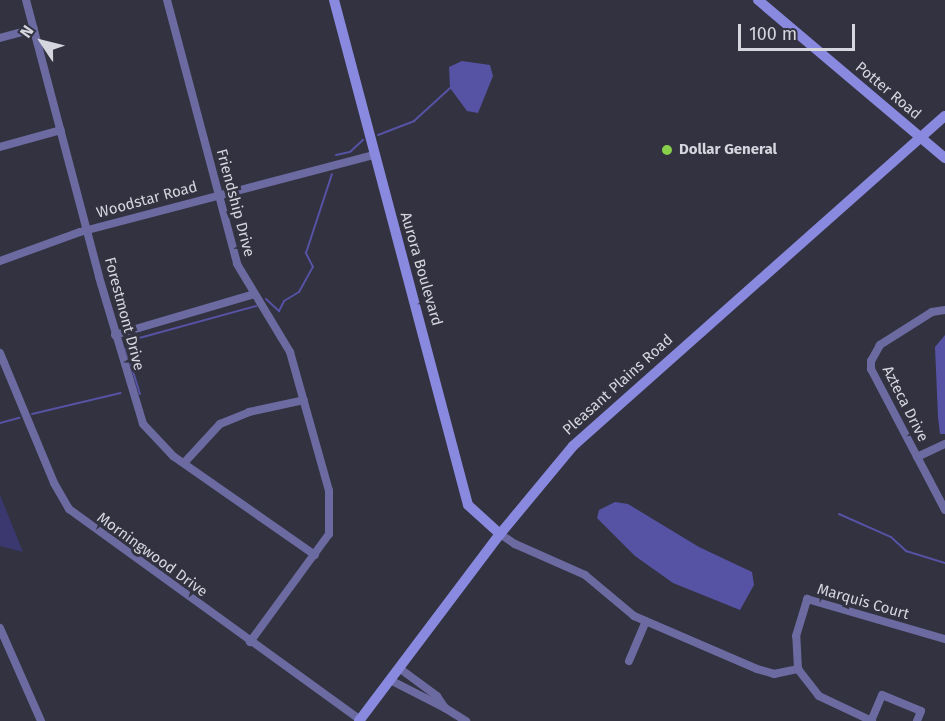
<!DOCTYPE html>
<style>
body{margin:0}
#map{position:relative;width:945px;height:721px;overflow:hidden;background:#323240;font-family:"Fira Sans",sans-serif}
div>[style]{position:absolute}
.green>*{inset:0;background:#3a386e}
.water>*{inset:0;background:#5652a4}
.stream>*{height:2px;margin:-1px;padding:0 1px;transform-origin:1px;border-radius:1px;background:#5652a4}
.street>*{height:8px;margin:-4px;padding:0 4px;transform-origin:4px;border-radius:4px;background:#6b6ba2}
.secondary>*{height:10px;margin:-5px;padding:0 5px;transform-origin:5px;border-radius:5px;background:#8a89e0}
.dots>*{width:16px;height:16px;translate:-50% -50%;box-sizing:border-box;border:3px solid #323240;border-radius:50%}
span{translate:-50% -50%;white-space:nowrap;text-align:center;line-height:1.15;-webkit-text-stroke:6px #323240;paint-order:stroke}
.street-label{font-size:15px;color:#d6d6df}
.poi-label{font-size:15px;color:#d6d6df;font-weight:700}
.left{translate:0 -50%;text-align:left}
.north{position:absolute;left:12px;top:12px;width:60px;height:60px;-webkit-text-stroke:4px #323240;paint-order:stroke;rotate:305deg;font-size:16px;font-weight:700;line-height:24px;text-align:center;color:#d6d6df}
.north::after{content:'';display:block;margin:auto;width:21px;height:27px;background:#d6d6df;clip-path:polygon(50% 0,100% 100%,50% 72%,0 100%)}
.scale{position:absolute;left:738px;top:24px;width:117px;height:27px;box-sizing:border-box;border:3px solid #d6d6df;border-top:0;padding-left:8px;font-size:18px;line-height:21px;white-space:nowrap;color:#d6d6df;-webkit-text-stroke:4px #323240;paint-order:stroke}
</style>
<div id="map">
<div class="green">
<div style="clip-path:polygon(0 495px,23px 552px,0 546px)"></div>
</div>
<div class="water">
<div style="clip-path:polygon(462px 61px,490px 65px,493px 76px,478px 113px,467px 111px,450px 88px,449px 67px)"></div>
<div style="clip-path:polygon(945px 335px,945px 434px,940px 434px,938px 417px,935px 347px)"></div>
<div style="clip-path:polygon(615px 502px,628px 504px,699px 547px,752px 572px,754px 585px,740px 610px,673px 583px,635px 556px,597px 518px,599px 510px)"></div>
</div>
<div class="stream">
<div style="left:378px;top:135px;width:39px;rotate:-21deg"></div>
<div style="left:414px;top:121px;width:49px;rotate:-42.5deg"></div>
<div style="left:336px;top:155px;width:14px;rotate:-12deg"></div>
<div style="left:350px;top:152px;width:18px;rotate:-43deg"></div>
<div style="left:266px;top:299px;width:18px;rotate:43deg"></div>
<div style="left:279px;top:311px;width:11px;rotate:-63deg"></div>
<div style="left:284px;top:301px;width:17px;rotate:-31deg"></div>
<div style="left:299px;top:292px;width:29px;rotate:-61deg"></div>
<div style="left:313px;top:267px;width:16px;rotate:-117deg"></div>
<div style="left:306px;top:253px;width:83px;rotate:-71.8deg"></div>
<div style="left:140px;top:394px;width:47px;rotate:-107.3deg"></div>
<div style="left:126px;top:349px;width:11px;rotate:-56deg"></div>
<div style="left:132px;top:340px;width:129px;rotate:-15.3deg"></div>
<div style="left:32px;top:414px;width:91px;rotate:-13.3deg"></div>
<div style="left:0;top:423px;width:20px;rotate:-15deg"></div>
<div style="left:839px;top:514px;width:57px;rotate:23.9deg"></div>
<div style="left:891px;top:537px;width:21px;rotate:43deg"></div>
<div style="left:906px;top:551px;width:41px;rotate:17.1deg"></div>
</div>
<div class="street">
<div style="left:26px;top:0;width:286px;rotate:75.2deg"></div>
<div style="left:99px;top:277px;width:153px;rotate:73.3deg"></div>
<div style="left:143px;top:424px;width:44px;rotate:46.8deg"></div>
<div style="left:173px;top:456px;width:173px;rotate:34.9deg"></div>
<div style="left:167px;top:0;width:273px;rotate:75.1deg"></div>
<div style="left:237px;top:264px;width:103px;rotate:58.9deg"></div>
<div style="left:290px;top:352px;width:144px;rotate:74.3deg"></div>
<div style="left:329px;top:491px;width:43px;rotate:90deg"></div>
<div style="left:329px;top:534px;width:134px;rotate:126.2deg"></div>
<div style="left:0;top:38px;width:35px;rotate:-15deg"></div>
<div style="left:0;top:147px;width:63px;rotate:-15.6deg"></div>
<div style="left:0;top:261px;width:85px;rotate:-19.9deg"></div>
<div style="left:80px;top:232px;width:304px;rotate:-14.7deg"></div>
<div style="left:945px;top:310px;width:13px;rotate:171deg"></div>
<div style="left:932px;top:312px;width:62px;rotate:147.6deg"></div>
<div style="left:880px;top:345px;width:18px;rotate:119deg"></div>
<div style="left:871px;top:361px;width:8px;rotate:90deg"></div>
<div style="left:871px;top:369px;width:159px;rotate:62.3deg"></div>
<div style="left:115px;top:335px;width:145px;rotate:-16.4deg"></div>
<div style="left:0;top:353px;width:141px;rotate:67.4deg"></div>
<div style="left:54px;top:483px;width:30px;rotate:60deg"></div>
<div style="left:69px;top:509px;width:359px;rotate:35.9deg"></div>
<div style="left:917px;top:457px;width:31px;rotate:-25deg"></div>
<div style="left:184px;top:463px;width:53px;rotate:-47.3deg"></div>
<div style="left:220px;top:424px;width:31px;rotate:-22deg"></div>
<div style="left:249px;top:412px;width:56px;rotate:-12.3deg"></div>
<div style="left:500px;top:534px;width:18px;rotate:34deg"></div>
<div style="left:515px;top:544px;width:77px;rotate:23.9deg"></div>
<div style="left:585px;top:575px;width:64px;rotate:39.9deg"></div>
<div style="left:634px;top:616px;width:134px;rotate:23.3deg"></div>
<div style="left:757px;top:669px;width:18px;rotate:16deg"></div>
<div style="left:774px;top:674px;width:25px;rotate:-12deg"></div>
<div style="left:0;top:628px;width:102px;rotate:66.2deg"></div>
<div style="left:629px;top:661px;width:43px;rotate:-67deg"></div>
<div style="left:390px;top:680px;width:62px;rotate:27deg"></div>
<div style="left:445px;top:708px;width:14px;rotate:-124deg"></div>
<div style="left:437px;top:696px;width:47px;rotate:-143.6deg"></div>
<div style="left:445px;top:708px;width:25px;rotate:32deg"></div>
<div style="left:871px;top:721px;width:28px;rotate:-67deg"></div>
<div style="left:882px;top:695px;width:42px;rotate:22.3deg"></div>
<div style="left:921px;top:711px;width:11px;rotate:112deg"></div>
<div style="left:872px;top:721px;width:59px;rotate:-154.7deg"></div>
<div style="left:819px;top:696px;width:34px;rotate:-128deg"></div>
<div style="left:798px;top:669px;width:33px;rotate:-93deg"></div>
<div style="left:796px;top:636px;width:39px;rotate:-73deg"></div>
<div style="left:807px;top:599px;width:144px;rotate:16.2deg"></div>
</div>
<div class="secondary">
<div style="left:334px;top:0;width:522px;rotate:75.14deg"></div>
<div style="left:468px;top:505px;width:43px;rotate:42.2deg"></div>
<div style="left:758px;top:0;width:245px;rotate:40.2deg"></div>
<div style="left:359px;top:721px;width:234px;rotate:-53deg"></div>
<div style="left:500px;top:534px;width:114px;rotate:-50.3deg"></div>
<div style="left:573px;top:446px;width:497px;rotate:-41.6deg"></div>
</div>
<div class="dots">
<div style="left:667px;top:150px;background:#88cf4a"></div>
</div>
<div class="street-label">
<span style="left:888px;top:91px;rotate:40deg">Potter Road</span>
<span style="left:147px;top:200px;rotate:-15deg">Woodstar Road</span>
<span style="left:235px;top:203px;rotate:75deg">Friendship Drive</span>
<span style="left:421px;top:269px;rotate:74deg">Aurora Boulevard</span>
<span style="left:124px;top:314px;rotate:75deg">Forestmont Drive</span>
<span style="left:618px;top:385px;rotate:-42deg">Pleasant Plains Road</span>
<span style="left:905px;top:404px;rotate:63deg">Azteca Drive</span>
<span style="left:152px;top:555px;rotate:36deg">Morningwood Drive</span>
<span style="left:863px;top:602px;rotate:16deg">Marquis Court</span>
</div>
<div class="poi-label">
<span class="left" style="left:679px;top:150px">Dollar General</span>
</div>
<div class="north">N</div>
<div class="scale">100 m</div>
</div>
